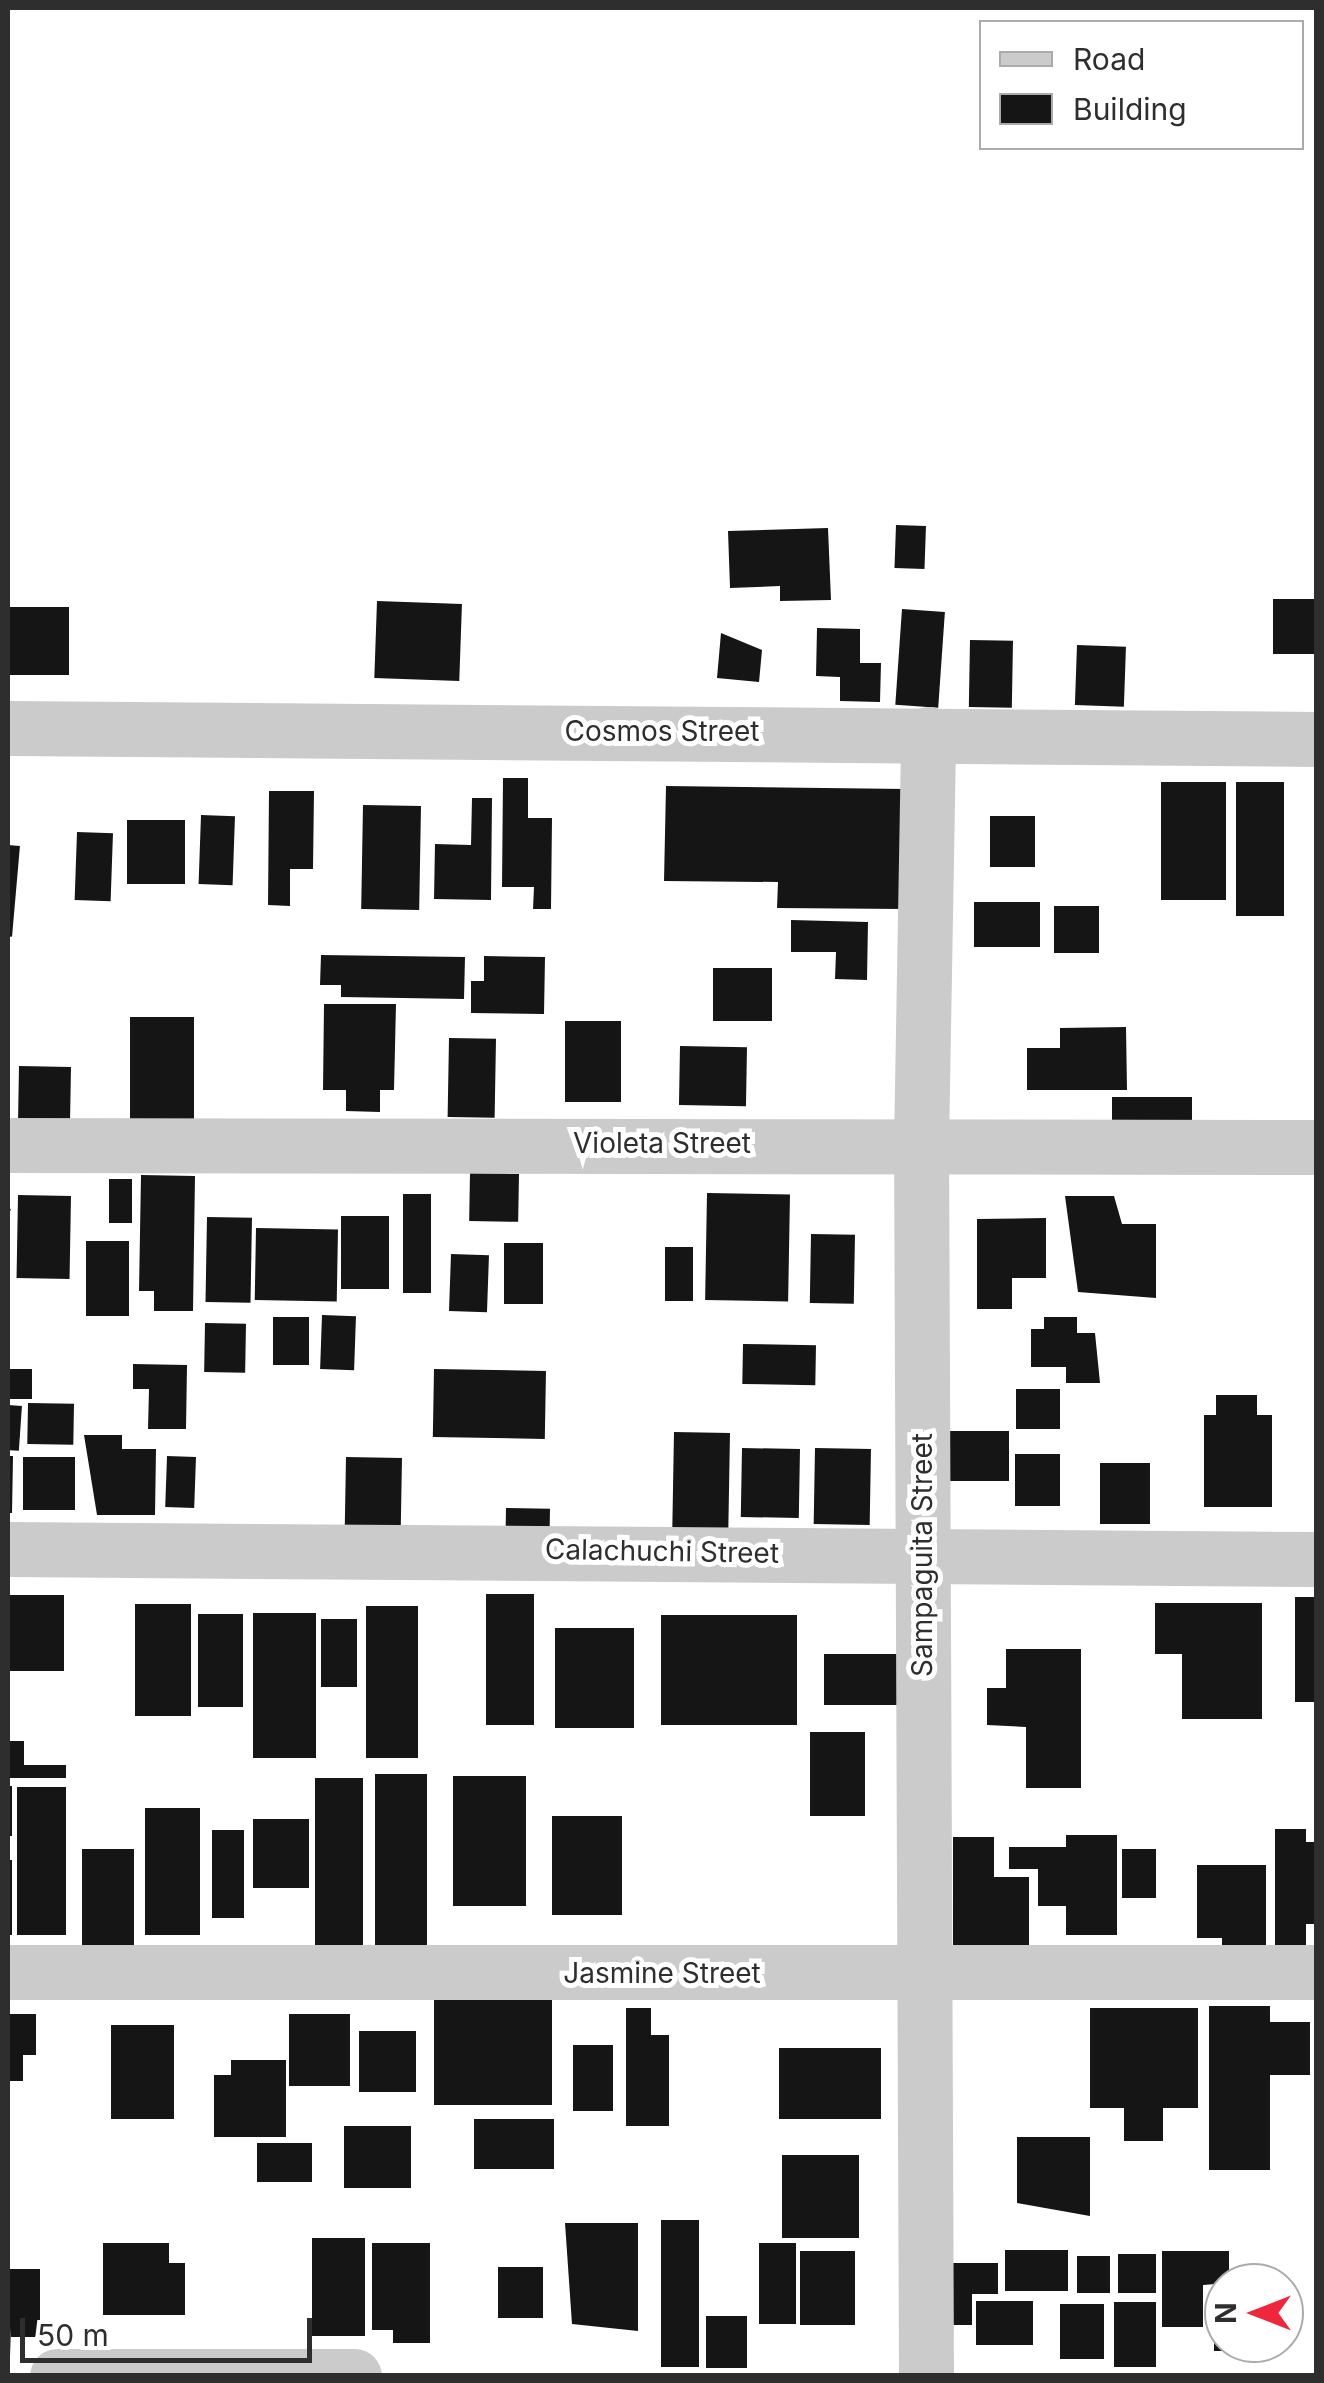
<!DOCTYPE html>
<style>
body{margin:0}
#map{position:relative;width:1324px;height:2383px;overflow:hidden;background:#fff;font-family:Inter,sans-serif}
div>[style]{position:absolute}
.building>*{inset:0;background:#151515;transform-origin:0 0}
.minor>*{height:55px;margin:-27.5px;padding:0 27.5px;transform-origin:27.5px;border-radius:27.5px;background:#cbcbcb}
span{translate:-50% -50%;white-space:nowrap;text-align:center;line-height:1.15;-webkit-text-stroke:10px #fff;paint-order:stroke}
.street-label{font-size:28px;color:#2e2e2e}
.frame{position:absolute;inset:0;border:10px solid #2e2e2e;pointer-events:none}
.legend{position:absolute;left:979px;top:20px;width:325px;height:130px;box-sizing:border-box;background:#fff;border:2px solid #ababab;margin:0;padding:12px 18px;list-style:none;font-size:30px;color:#2e2e2e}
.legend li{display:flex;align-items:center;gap:20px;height:50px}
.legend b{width:50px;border:2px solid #ababab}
.north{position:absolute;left:1204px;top:2263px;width:100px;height:100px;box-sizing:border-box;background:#fff;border:2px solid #ababab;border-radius:50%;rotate:270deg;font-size:28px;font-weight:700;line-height:40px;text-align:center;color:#2e2e2e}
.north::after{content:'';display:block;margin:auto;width:35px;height:45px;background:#ee273d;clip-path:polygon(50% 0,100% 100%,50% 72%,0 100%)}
.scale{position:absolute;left:20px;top:2318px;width:292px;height:45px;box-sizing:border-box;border:5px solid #2e2e2e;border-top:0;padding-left:12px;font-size:30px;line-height:35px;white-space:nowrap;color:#2e2e2e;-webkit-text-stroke:8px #fff;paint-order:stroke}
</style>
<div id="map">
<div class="building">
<div style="left:896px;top:525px;width:30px;height:43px;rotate:2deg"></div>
<div style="clip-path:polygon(828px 528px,831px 600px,780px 601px,780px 586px,730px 588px,728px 531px)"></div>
<div style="left:1316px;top:599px;width:55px;height:43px;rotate:90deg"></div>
<div style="left:377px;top:601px;width:85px;height:77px;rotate:2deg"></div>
<div style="left:8px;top:607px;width:61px;height:68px"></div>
<div style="left:902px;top:609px;width:43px;height:96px;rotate:4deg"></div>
<div style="clip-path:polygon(817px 628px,860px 629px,860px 663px,881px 663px,880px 702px,840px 701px,840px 677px,816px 676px)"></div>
<div style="clip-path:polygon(721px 633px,762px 650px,759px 682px,717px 678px)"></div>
<div style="left:970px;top:640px;width:43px;height:67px;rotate:1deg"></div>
<div style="left:1077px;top:645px;width:49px;height:60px;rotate:2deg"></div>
<div style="clip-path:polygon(503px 778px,528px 778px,528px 818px,552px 818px,551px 909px,533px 909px,534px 887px,502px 887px)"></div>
<div style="left:1161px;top:782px;width:65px;height:118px"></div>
<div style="left:1236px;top:782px;width:48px;height:134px"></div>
<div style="clip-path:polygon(666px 786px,906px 789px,904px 909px,777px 908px,778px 882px,664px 881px)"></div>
<div style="clip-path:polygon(269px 791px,314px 791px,313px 869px,290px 869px,290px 906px,268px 905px)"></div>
<div style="clip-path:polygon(472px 798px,492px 798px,491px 900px,434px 899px,435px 844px,471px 845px)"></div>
<div style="left:363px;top:805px;width:58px;height:104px;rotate:1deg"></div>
<div style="left:201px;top:815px;width:34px;height:69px;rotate:2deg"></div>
<div style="left:1035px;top:816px;width:51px;height:45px;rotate:90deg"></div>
<div style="left:127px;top:820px;width:58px;height:64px"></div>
<div style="left:77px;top:832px;width:36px;height:68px;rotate:2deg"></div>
<div style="left:8px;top:845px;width:12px;height:91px;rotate:5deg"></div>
<div style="left:1040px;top:902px;width:45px;height:66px;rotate:90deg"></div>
<div style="left:1054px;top:906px;width:45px;height:47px"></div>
<div style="clip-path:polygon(791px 920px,868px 922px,867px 980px,835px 979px,836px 952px,791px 952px)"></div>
<div style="clip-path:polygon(321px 955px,465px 957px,464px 999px,341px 997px,341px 985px,320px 985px)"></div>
<div style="clip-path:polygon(484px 956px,545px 957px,544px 1014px,471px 1013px,471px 981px,484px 981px)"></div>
<div style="left:713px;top:968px;width:59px;height:53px"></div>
<div style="clip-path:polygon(324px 1004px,396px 1004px,394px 1090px,380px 1090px,380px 1112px,346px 1111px,346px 1090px,323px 1090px)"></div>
<div style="left:130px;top:1017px;width:64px;height:113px"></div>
<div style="left:565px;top:1021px;width:56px;height:81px"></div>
<div style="clip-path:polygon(1126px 1027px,1127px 1090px,1027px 1090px,1027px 1048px,1060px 1048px,1060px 1028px)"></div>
<div style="left:449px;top:1038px;width:47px;height:79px;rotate:1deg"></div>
<div style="left:680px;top:1046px;width:67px;height:59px;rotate:1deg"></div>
<div style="left:19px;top:1066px;width:52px;height:59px;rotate:1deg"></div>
<div style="left:1192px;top:1097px;width:42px;height:80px;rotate:90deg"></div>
<div style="left:470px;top:1173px;width:49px;height:48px;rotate:1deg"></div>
<div style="clip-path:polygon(141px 1175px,195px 1176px,193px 1311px,154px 1311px,154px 1291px,139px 1291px)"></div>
<div style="left:109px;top:1179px;width:23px;height:44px"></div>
<div style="left:707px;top:1193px;width:83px;height:107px;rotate:1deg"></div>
<div style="left:403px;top:1194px;width:28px;height:99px"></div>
<div style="left:18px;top:1195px;width:53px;height:83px;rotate:1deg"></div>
<div style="clip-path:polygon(1065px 1196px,1114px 1196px,1122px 1224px,1156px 1224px,1156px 1298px,1078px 1292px)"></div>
<div style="left:8px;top:1208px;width:3px;height:28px;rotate:18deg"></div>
<div style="left:341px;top:1216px;width:48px;height:73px"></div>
<div style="left:207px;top:1217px;width:45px;height:85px;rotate:1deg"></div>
<div style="clip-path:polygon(1046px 1218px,1046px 1278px,1012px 1278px,1012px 1309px,977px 1309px,977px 1219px)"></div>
<div style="left:256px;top:1228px;width:82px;height:72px;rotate:1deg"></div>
<div style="left:811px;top:1234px;width:44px;height:69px;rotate:1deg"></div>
<div style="left:86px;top:1241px;width:43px;height:75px"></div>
<div style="left:504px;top:1243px;width:39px;height:61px"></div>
<div style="left:665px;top:1247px;width:28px;height:54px"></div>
<div style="left:451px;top:1254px;width:38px;height:57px;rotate:2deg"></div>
<div style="left:322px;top:1315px;width:34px;height:54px;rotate:2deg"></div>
<div style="left:273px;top:1317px;width:36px;height:48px"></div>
<div style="clip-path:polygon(1044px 1317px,1077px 1317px,1077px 1333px,1095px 1333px,1100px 1383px,1066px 1383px,1066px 1367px,1031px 1367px,1031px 1329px,1044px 1329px)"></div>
<div style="left:205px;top:1323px;width:41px;height:49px;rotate:1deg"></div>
<div style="left:743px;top:1344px;width:73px;height:40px;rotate:1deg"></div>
<div style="clip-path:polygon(133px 1364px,187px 1365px,186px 1429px,148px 1429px,149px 1389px,133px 1389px)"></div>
<div style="left:8px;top:1369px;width:24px;height:30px"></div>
<div style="left:434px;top:1369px;width:112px;height:68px;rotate:1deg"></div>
<div style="left:1016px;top:1389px;width:44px;height:40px"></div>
<div style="clip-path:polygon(1216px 1395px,1257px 1395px,1257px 1415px,1272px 1415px,1272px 1507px,1204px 1507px,1204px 1415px,1216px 1415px)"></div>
<div style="left:28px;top:1403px;width:46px;height:41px;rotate:1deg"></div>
<div style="left:8px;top:1405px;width:14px;height:45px;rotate:4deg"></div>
<div style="left:947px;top:1431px;width:62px;height:50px"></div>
<div style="left:674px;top:1432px;width:56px;height:98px;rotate:1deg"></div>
<div style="clip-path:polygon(84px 1435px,122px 1435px,122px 1449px,156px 1449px,155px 1515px,97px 1515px)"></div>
<div style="left:742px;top:1448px;width:58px;height:69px;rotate:1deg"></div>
<div style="left:815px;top:1448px;width:56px;height:76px;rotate:1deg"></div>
<div style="left:1015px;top:1454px;width:45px;height:52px"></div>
<div style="clip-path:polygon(8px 1456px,13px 1456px,12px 1513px,8px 1513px)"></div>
<div style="left:167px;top:1456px;width:29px;height:51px;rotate:2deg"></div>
<div style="left:23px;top:1457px;width:52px;height:53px"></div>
<div style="left:346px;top:1457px;width:56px;height:72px;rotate:1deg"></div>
<div style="left:1100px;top:1463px;width:50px;height:61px"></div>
<div style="left:506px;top:1508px;width:44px;height:38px;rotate:1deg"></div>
<div style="left:486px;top:1594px;width:48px;height:131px"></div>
<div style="left:8px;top:1595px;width:56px;height:76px"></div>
<div style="left:1295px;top:1597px;width:21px;height:105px"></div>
<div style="clip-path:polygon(1155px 1603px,1262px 1603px,1262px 1719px,1182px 1719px,1182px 1654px,1155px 1654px)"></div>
<div style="left:135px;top:1604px;width:56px;height:112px"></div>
<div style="left:366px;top:1606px;width:52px;height:152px"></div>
<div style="left:253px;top:1613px;width:63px;height:145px"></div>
<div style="left:198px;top:1614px;width:45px;height:93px"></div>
<div style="left:661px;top:1615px;width:136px;height:110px"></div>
<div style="left:321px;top:1619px;width:36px;height:68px"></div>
<div style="left:555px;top:1628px;width:79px;height:100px"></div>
<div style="clip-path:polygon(1006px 1649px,1081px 1649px,1081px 1788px,1026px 1788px,1026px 1727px,987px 1725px,987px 1688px,1006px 1688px)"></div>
<div style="left:824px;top:1654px;width:75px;height:51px"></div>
<div style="left:810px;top:1732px;width:55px;height:84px"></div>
<div style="clip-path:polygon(8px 1741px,24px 1741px,24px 1765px,66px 1765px,66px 1778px,8px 1778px)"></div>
<div style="left:375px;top:1774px;width:52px;height:175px"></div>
<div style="left:453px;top:1776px;width:73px;height:130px"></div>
<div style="left:315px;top:1778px;width:48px;height:173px"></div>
<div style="left:8px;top:1786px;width:4px;height:50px"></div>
<div style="left:17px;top:1787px;width:49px;height:148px"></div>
<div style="left:145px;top:1808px;width:55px;height:127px"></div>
<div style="left:552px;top:1816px;width:70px;height:99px"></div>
<div style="left:253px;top:1819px;width:56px;height:69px"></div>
<div style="clip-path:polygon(1275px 1829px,1306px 1829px,1306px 1842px,1316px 1842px,1316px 1924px,1306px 1924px,1306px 1955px,1275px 1955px)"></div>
<div style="left:212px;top:1830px;width:32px;height:88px"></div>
<div style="clip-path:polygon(1066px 1835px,1117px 1835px,1117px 1935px,1066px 1935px,1066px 1906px,1038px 1906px,1038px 1869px,1009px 1869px,1009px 1847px,1066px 1847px)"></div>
<div style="clip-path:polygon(953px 1837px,994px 1837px,994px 1877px,1029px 1877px,1029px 1955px,953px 1955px)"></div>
<div style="left:82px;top:1849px;width:52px;height:104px"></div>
<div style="left:1122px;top:1849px;width:34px;height:49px"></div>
<div style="left:8px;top:1860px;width:4px;height:75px"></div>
<div style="clip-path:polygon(1197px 1865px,1266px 1865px,1266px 1951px,1222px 1951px,1222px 1938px,1197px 1938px)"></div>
<div style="left:434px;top:1995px;width:118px;height:110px"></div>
<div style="clip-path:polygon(1209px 2006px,1270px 2006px,1270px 2022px,1310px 2022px,1310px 2075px,1270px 2075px,1270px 2170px,1209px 2170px)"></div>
<div style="clip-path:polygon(626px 2008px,651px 2008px,651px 2035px,669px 2035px,669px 2126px,626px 2126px)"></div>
<div style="clip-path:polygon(1090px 2008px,1198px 2008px,1198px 2108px,1163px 2108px,1163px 2141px,1124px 2141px,1124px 2108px,1090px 2108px)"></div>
<div style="clip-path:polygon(8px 2014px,36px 2014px,36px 2055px,23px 2055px,23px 2081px,8px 2081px)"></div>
<div style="left:289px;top:2014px;width:61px;height:72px"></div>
<div style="left:111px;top:2025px;width:63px;height:94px"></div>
<div style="left:359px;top:2031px;width:57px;height:61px"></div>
<div style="left:573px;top:2045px;width:40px;height:66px"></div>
<div style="left:779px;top:2048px;width:102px;height:71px"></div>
<div style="clip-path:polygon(231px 2060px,286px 2060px,286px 2137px,214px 2137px,214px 2075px,231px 2075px)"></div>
<div style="left:474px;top:2119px;width:80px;height:50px"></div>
<div style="left:344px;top:2126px;width:67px;height:62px"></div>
<div style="clip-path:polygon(1017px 2137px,1090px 2137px,1090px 2216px,1017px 2203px)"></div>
<div style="left:257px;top:2143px;width:55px;height:39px"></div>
<div style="left:782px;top:2155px;width:77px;height:83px"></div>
<div style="left:661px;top:2220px;width:38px;height:147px"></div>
<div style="clip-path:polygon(565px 2223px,638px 2223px,638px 2331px,572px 2324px)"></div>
<div style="left:312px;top:2238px;width:53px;height:98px"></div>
<div style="clip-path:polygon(103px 2243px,169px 2243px,169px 2263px,185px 2263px,185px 2315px,103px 2315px)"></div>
<div style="clip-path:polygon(372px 2243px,430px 2243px,430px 2343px,393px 2343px,393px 2330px,372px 2330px)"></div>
<div style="left:759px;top:2243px;width:37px;height:81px"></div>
<div style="left:1005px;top:2250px;width:63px;height:41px"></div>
<div style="left:800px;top:2251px;width:55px;height:74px"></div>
<div style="clip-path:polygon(1162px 2251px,1229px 2251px,1229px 2283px,1203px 2285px,1203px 2327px,1162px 2327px)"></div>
<div style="left:1118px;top:2254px;width:38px;height:39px"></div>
<div style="left:1077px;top:2256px;width:33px;height:37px"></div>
<div style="clip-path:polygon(946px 2263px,998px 2263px,998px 2294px,972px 2294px,972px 2325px,946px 2325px)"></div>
<div style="left:498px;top:2267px;width:45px;height:51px"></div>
<div style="clip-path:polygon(8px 2269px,40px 2269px,40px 2337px,11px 2337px,11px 2356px)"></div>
<div style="clip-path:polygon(1214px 2292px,1224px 2292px,1224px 2343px,1265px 2343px,1265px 2351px,1214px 2351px)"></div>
<div style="left:976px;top:2301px;width:57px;height:44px"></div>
<div style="left:1114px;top:2302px;width:42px;height:65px"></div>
<div style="left:1060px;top:2304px;width:44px;height:55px"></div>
<div style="left:706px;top:2316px;width:41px;height:52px"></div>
</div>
<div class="minor">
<div style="left:8px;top:728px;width:1308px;rotate:0.48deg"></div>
<div style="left:8px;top:1145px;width:1308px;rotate:0.09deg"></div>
<div style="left:8px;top:1549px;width:1308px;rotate:0.44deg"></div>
<div style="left:8px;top:1972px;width:1308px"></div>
<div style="left:57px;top:2376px;width:297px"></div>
<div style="left:926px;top:2376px;width:1231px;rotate:-90.23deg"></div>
<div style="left:921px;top:1145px;width:411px;rotate:-89deg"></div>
</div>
<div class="street-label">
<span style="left:662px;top:731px">Cosmos Street</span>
<span style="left:662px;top:1143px">Violeta Street</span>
<span style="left:662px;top:1551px;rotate:1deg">Calachuchi Street</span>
<span style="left:922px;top:1555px;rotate:-90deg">Sampaguita Street</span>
<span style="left:662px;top:1973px">Jasmine Street</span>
</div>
<div class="frame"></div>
<ul class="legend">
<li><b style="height:12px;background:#cbcbcb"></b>Road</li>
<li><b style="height:28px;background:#151515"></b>Building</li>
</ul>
<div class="north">N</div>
<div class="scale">50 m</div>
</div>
